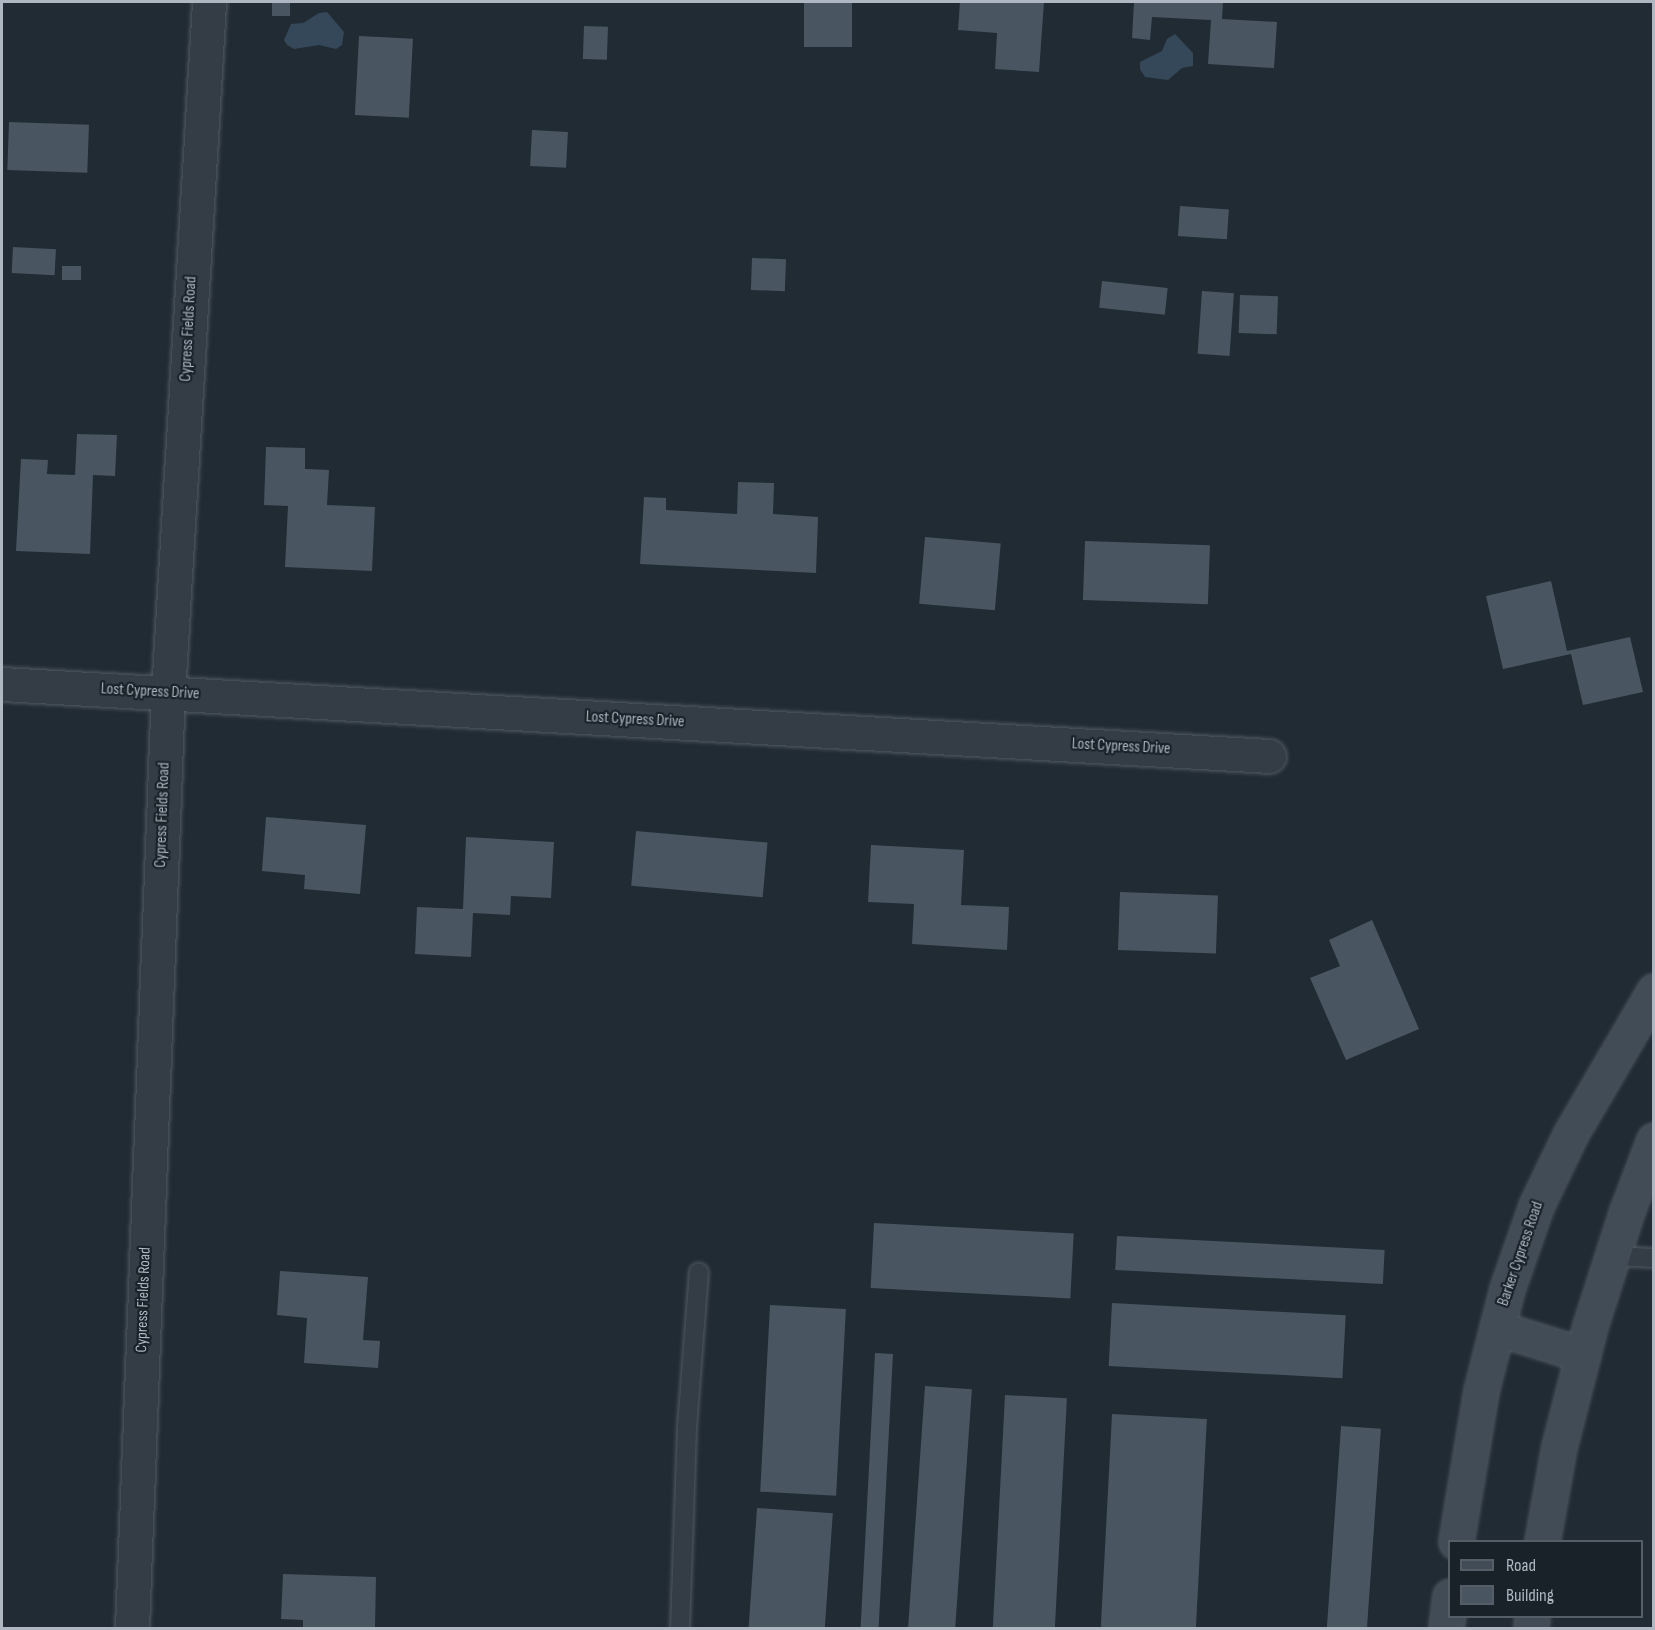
<!DOCTYPE html>
<style>
body{margin:0}
#map{position:relative;width:1655px;height:1630px;overflow:hidden;background:#212b34;font-family:"Sofia Sans Condensed",sans-serif}
div>[style]{position:absolute}
.water>*{inset:0;background:#35485a}
.building>*{inset:0;background:#495560;transform-origin:0 0}
.roads{filter:drop-shadow(0 0 2px #515a63) drop-shadow(0 0 2px #515a63)}
.lane>*{height:18px;margin:-9px;padding:0 9px;transform-origin:9px;border-radius:9px;background:#343c45}
.street>*{height:33px;margin:-16.5px;padding:0 16.5px;transform-origin:16.5px;border-radius:16.5px;background:#343c45}
.secondary>*{height:33px;margin:-16.5px;padding:0 16.5px;transform-origin:16.5px;border-radius:16.5px;background:#424c57}
span{translate:-50% -50%;white-space:nowrap;text-align:center;line-height:1.15;-webkit-text-stroke:4.5px #192129;paint-order:stroke}
.street-label{font-size:16px;color:#aeb7c2}
.frame{position:absolute;inset:0;border:3px solid #aeb7c2;pointer-events:none}
.legend{position:absolute;left:1448px;top:1540px;width:195px;height:78px;box-sizing:border-box;background:#192129;border:2px solid #555d66;margin:0;padding:8px 10px;list-style:none;font-size:18px;color:#aeb7c2}
.legend li{display:flex;align-items:center;gap:12px;height:30px}
.legend b{width:30px;border:2px solid #555d66}
</style>
<div id="map">
<div class="water">
<div style="clip-path:polygon(327px 12px,344px 32px,342px 45px,336px 49px,319px 45px,294px 49px,287px 45px,284px 40px,291px 24px,303px 23px,319px 13px)"></div>
<div style="clip-path:polygon(1175px 34px,1193px 53px,1193px 66px,1182px 68px,1168px 80px,1145px 77px,1140px 69px,1140px 62px,1162px 51px,1167px 39px)"></div>
</div>
<div class="building">
<div style="left:272px;top:2px;width:18px;height:14px"></div>
<div style="left:804px;top:2px;width:48px;height:45px"></div>
<div style="clip-path:polygon(960px 2px,1044px 2px,1039px 72px,995px 69px,997px 33px,958px 30px)"></div>
<div style="clip-path:polygon(1134px 2px,1223px 2px,1222px 19px,1277px 22px,1274px 68px,1208px 64px,1211px 20px,1152px 17px,1150px 40px,1132px 38px)"></div>
<div style="left:584px;top:26px;width:24px;height:33px;rotate:2deg"></div>
<div style="left:359px;top:36px;width:54px;height:79px;rotate:3deg"></div>
<div style="left:9px;top:122px;width:80px;height:48px;rotate:2deg"></div>
<div style="left:532px;top:130px;width:36px;height:36px;rotate:3deg"></div>
<div style="left:1180px;top:206px;width:49px;height:30px;rotate:4deg"></div>
<div style="left:13px;top:247px;width:43px;height:26px;rotate:3deg"></div>
<div style="left:752px;top:258px;width:34px;height:32px;rotate:2deg"></div>
<div style="left:62px;top:266px;width:19px;height:14px"></div>
<div style="left:1102px;top:281px;width:66px;height:27px;rotate:6deg"></div>
<div style="left:1202px;top:291px;width:32px;height:63px;rotate:4deg"></div>
<div style="left:1240px;top:295px;width:38px;height:38px;rotate:2deg"></div>
<div style="clip-path:polygon(77px 434px,117px 435px,115px 476px,93px 475px,90px 554px,16px 551px,21px 459px,48px 460px,47px 474px,75px 475px)"></div>
<div style="clip-path:polygon(266px 447px,305px 448px,305px 469px,329px 470px,327px 505px,375px 507px,372px 571px,285px 567px,288px 506px,264px 505px)"></div>
<div style="clip-path:polygon(738px 482px,774px 483px,773px 514px,818px 517px,816px 573px,640px 564px,644px 497px,666px 498px,666px 510px,737px 514px)"></div>
<div style="left:925px;top:537px;width:76px;height:67px;rotate:5deg"></div>
<div style="left:1085px;top:541px;width:125px;height:59px;rotate:2deg"></div>
<div style="clip-path:polygon(1551px 581px,1567px 651px,1630px 637px,1643px 692px,1583px 705px,1571px 654px,1503px 669px,1486px 596px)"></div>
<div style="clip-path:polygon(266px 817px,366px 825px,360px 894px,304px 889px,305px 875px,262px 871px)"></div>
<div style="left:636px;top:831px;width:132px;height:55px;rotate:5deg"></div>
<div style="clip-path:polygon(466px 837px,554px 842px,551px 898px,511px 896px,510px 915px,473px 913px,471px 957px,415px 954px,417px 907px,463px 909px)"></div>
<div style="clip-path:polygon(871px 845px,964px 850px,961px 905px,1009px 907px,1007px 950px,912px 944px,914px 904px,868px 902px)"></div>
<div style="left:1120px;top:892px;width:98px;height:58px;rotate:2deg"></div>
<div style="clip-path:polygon(1372px 920px,1419px 1029px,1346px 1060px,1310px 978px,1340px 966px,1329px 940px)"></div>
<div style="left:874px;top:1223px;width:200px;height:65px;rotate:3deg"></div>
<div style="left:1117px;top:1236px;width:268px;height:34px;rotate:3deg"></div>
<div style="clip-path:polygon(280px 1271px,368px 1277px,363px 1340px,380px 1341px,378px 1368px,304px 1363px,307px 1318px,277px 1315px)"></div>
<div style="left:1112px;top:1303px;width:234px;height:63px;rotate:3deg"></div>
<div style="left:770px;top:1305px;width:76px;height:187px;rotate:3deg"></div>
<div style="left:875px;top:1353px;width:18px;height:275px;rotate:3deg"></div>
<div style="left:925px;top:1386px;width:47px;height:242px;rotate:4deg"></div>
<div style="left:1005px;top:1395px;width:62px;height:233px;rotate:3deg"></div>
<div style="left:1112px;top:1414px;width:95px;height:213px;rotate:3deg"></div>
<div style="left:1341px;top:1426px;width:40px;height:202px;rotate:4deg"></div>
<div style="left:757px;top:1508px;width:76px;height:120px;rotate:4deg"></div>
<div style="clip-path:polygon(283px 1574px,376px 1577px,375px 1628px,303px 1628px,303px 1620px,281px 1619px)"></div>
</div>
<div class="roads">
<div class="lane">
<div style="left:1613px;top:1256px;width:41px;rotate:2.8deg"></div>
<div style="left:680px;top:1628px;width:201px;rotate:-88deg"></div>
<div style="left:687px;top:1427px;width:155px;rotate:-85.6deg"></div>
</div>
<div class="street">
<div style="left:2px;top:684px;width:1269px;rotate:3.25deg"></div>
<div style="left:132px;top:1628px;width:936px;rotate:-87.8deg"></div>
<div style="left:168px;top:693px;width:692px;rotate:-86.6deg"></div>
</div>
<div class="secondary">
<div style="left:1497px;top:1328px;width:90px;rotate:17.4deg"></div>
<div style="left:1456px;top:1542px;width:153px;rotate:-80.6deg"></div>
<div style="left:1481px;top:1391px;width:105px;rotate:-75.7deg"></div>
<div style="left:1507px;top:1289px;width:88px;rotate:-70.7deg"></div>
<div style="left:1536px;top:1206px;width:79px;rotate:-64.4deg"></div>
<div style="left:1570px;top:1135px;width:167px;rotate:-59.7deg"></div>
<div style="left:1542px;top:1542px;width:97px;rotate:-79.9deg"></div>
<div style="left:1559px;top:1447px;width:125px;rotate:-75.6deg"></div>
<div style="left:1590px;top:1326px;width:121px;rotate:-72.2deg"></div>
<div style="left:1627px;top:1211px;width:76px;rotate:-69.2deg"></div>
<div style="left:1446px;top:1628px;width:32px;rotate:-83deg"></div>
<div style="left:1531px;top:1628px;width:12px;rotate:-85deg"></div>
</div>
</div>
<div class="street-label">
<span style="left:189px;top:329px;rotate:-87deg">Cypress Fields Road</span>
<span style="left:150px;top:692px;rotate:3deg">Lost Cypress Drive</span>
<span style="left:635px;top:720px;rotate:3deg">Lost Cypress Drive</span>
<span style="left:1121px;top:747px;rotate:3deg">Lost Cypress Drive</span>
<span style="left:163px;top:815px;rotate:-88deg">Cypress Fields Road</span>
<span style="left:1521px;top:1254px;rotate:-71deg">Barker Cypress Road</span>
<span style="left:144px;top:1300px;rotate:-88deg">Cypress Fields Road</span>
</div>
<div class="frame"></div>
<ul class="legend">
<li><b style="height:8px;background:#424c57"></b>Road</li>
<li><b style="height:16px;background:#495560"></b>Building</li>
</ul>
</div>
